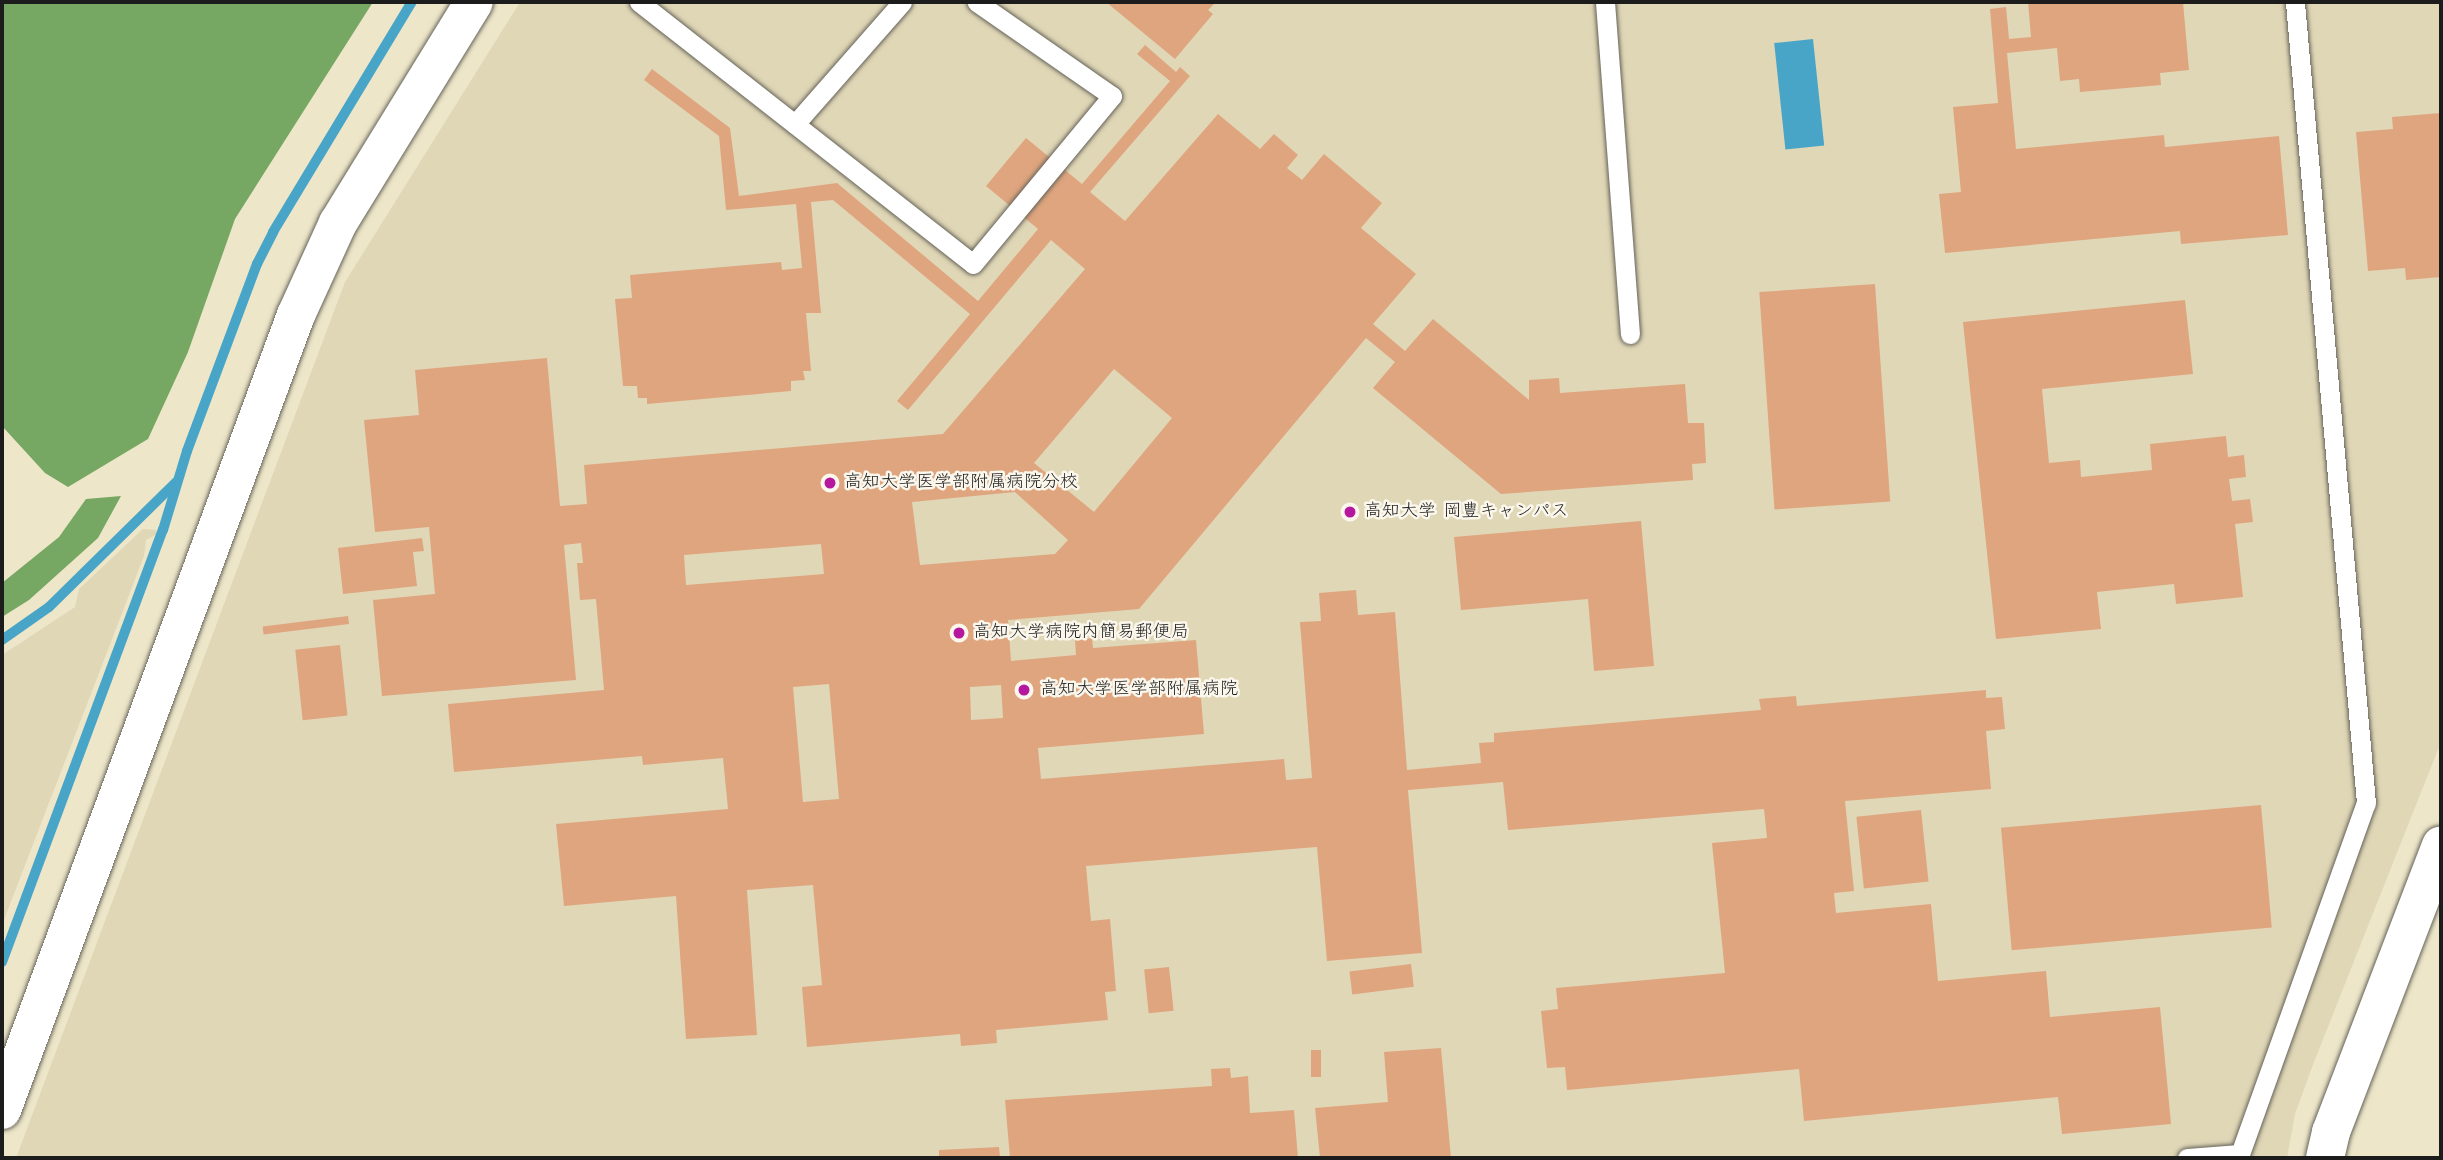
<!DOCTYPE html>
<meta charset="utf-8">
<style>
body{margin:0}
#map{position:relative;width:2443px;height:1160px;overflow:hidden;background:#ede6c9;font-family:Kalam,"Klee One",sans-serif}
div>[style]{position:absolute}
.built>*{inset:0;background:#e0d7b7}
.forest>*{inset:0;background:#76a863}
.water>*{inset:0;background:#49a5c7;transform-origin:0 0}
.stream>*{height:10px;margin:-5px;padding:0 5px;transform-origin:5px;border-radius:5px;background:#49a5c7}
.building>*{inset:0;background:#dfa57f;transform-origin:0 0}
.roads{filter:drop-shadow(0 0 2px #656359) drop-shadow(0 0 2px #656359)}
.lane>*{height:19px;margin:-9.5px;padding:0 9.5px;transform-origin:9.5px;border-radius:9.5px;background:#fff}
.secondary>*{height:38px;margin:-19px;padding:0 19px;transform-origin:19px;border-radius:19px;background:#fff}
.dots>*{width:19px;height:19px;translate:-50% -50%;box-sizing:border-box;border:4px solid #fbf7ec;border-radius:50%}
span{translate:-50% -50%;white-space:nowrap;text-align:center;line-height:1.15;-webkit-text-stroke:5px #fbf7ec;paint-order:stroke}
.poi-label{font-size:18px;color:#1c1c1c}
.left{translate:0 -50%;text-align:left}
.frame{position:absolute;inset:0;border:4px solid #1c1c1c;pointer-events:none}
</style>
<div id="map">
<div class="built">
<div style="clip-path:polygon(520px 2px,2441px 2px,2441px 742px,2314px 1062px,2295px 1114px,2287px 1158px,16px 1158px,345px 282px)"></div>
<div style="clip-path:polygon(143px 529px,156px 530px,157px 534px,146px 540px,144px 556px,2px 925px,2px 655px,75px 607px,79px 589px)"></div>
</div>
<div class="forest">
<div style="clip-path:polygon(2px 2px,373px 2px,235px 219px,188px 352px,148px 439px,68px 487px,45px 473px,2px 426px)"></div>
<div style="clip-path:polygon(121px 496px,98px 538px,29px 600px,2px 617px,2px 583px,59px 537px,86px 499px)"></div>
</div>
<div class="water">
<div style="left:1813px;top:39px;width:107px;height:39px;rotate:84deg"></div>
</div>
<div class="stream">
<div style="left:2px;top:640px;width:57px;rotate:-35.1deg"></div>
<div style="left:49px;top:607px;width:178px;rotate:-44.5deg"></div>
<div style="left:2px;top:962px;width:461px;rotate:-69.6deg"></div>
<div style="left:163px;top:530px;width:83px;rotate:-73.1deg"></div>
<div style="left:187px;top:451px;width:200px;rotate:-69.5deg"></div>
<div style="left:257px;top:264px;width:36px;rotate:-63deg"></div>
<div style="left:273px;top:232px;width:269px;rotate:-58.9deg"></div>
</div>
<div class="building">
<div style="clip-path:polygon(1106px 2px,1213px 2px,1215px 3px,1208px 10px,1213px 14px,1175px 59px)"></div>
<div style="clip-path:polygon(2028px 2px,2183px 2px,2189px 70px,2160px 73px,2161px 85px,2080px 92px,2079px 79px,2060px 81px,2057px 48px,2007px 53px,2016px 149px,2164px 135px,2165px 147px,2279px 136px,2288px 235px,2181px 244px,2180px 231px,1945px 253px,1939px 194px,1961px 192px,1953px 107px,1998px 103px,1990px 9px,2006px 7px,2009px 39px,2031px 37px)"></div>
<div style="clip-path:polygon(evenodd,1145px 45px,1176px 72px,1180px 67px,1190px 76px,1090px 192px,1125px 221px,1218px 114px,1260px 149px,1274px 134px,1298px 155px,1287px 168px,1302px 180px,1324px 154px,1382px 203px,1361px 228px,1416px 274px,1373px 324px,1405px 351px,1433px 319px,1529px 400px,1529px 380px,1559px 378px,1560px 393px,1685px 384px,1688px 423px,1704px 423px,1706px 463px,1692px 464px,1693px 480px,1501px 494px,1373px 388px,1395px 362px,1366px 338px,1139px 609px,1008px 620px,1011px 661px,1076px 655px,1075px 640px,1092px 638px,1093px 648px,1196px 640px,1204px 734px,1038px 748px,1041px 779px,1284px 759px,1286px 780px,1312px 778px,1300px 622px,1321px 621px,1319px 593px,1356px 590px,1358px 615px,1395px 612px,1407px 770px,1481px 763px,1479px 743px,1494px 742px,1494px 733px,1761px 710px,1759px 699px,1796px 696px,1797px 706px,1986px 690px,1986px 698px,2002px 697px,2005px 729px,1986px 731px,1991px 789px,1845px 801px,1854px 891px,1834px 893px,1836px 913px,1931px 904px,1938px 981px,2046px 971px,2050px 1017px,2160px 1007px,2171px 1124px,2062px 1134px,2058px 1097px,1804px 1121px,1799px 1069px,1567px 1090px,1565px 1067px,1547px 1068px,1541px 1011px,1558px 1009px,1556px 988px,1725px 973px,1712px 843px,1767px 838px,1764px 809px,1508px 830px,1503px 782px,1408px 790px,1422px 953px,1327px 961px,1317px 847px,1086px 866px,1091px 921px,1110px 919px,1116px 991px,1105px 992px,1108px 1020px,996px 1030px,997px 1043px,961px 1046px,960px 1034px,807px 1047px,802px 987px,822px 985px,813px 885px,747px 890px,757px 1035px,686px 1039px,676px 896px,564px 906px,556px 824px,728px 809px,723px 758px,643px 765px,642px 756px,454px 772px,448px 704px,604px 690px,596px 599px,580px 600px,577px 563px,583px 563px,581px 543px,564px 545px,576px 680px,382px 696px,373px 600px,435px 594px,429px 527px,375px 532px,364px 420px,419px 415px,415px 370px,547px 358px,560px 506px,587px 504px,584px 465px,943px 434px,1085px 269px,1051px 240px,908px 410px,897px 401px,970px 314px,833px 200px,811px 202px,821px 313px,806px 313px,811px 371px,803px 371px,805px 380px,791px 381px,791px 391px,647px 404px,647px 398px,638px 398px,637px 386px,623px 386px,615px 299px,632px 298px,630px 275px,781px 262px,782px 270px,802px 268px,796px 204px,726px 210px,719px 136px,644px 80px,652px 69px,730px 128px,739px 196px,837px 183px,978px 301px,1038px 229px,986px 186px,1026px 138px,1082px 184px,1170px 81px,1137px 54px,1145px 45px,1114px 369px,1172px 418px,1094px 512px,1034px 463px,1114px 369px,1145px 45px,1015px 492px,1068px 540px,1055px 554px,920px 565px,912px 502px,1015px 492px,1145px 45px,821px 544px,824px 574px,686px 585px,684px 555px,821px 544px,1145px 45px,829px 684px,839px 799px,803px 802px,793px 687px,829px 684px,1145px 45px,1001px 685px,1003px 718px,971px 720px,970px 687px,1001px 685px)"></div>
<div style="clip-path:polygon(2441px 113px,2441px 277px,2406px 280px,2405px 268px,2368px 271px,2356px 132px,2393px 129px,2392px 117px)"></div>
<div style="left:1875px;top:284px;width:218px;height:116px;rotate:86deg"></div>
<div style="clip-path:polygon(2185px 300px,2193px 374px,2042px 389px,2049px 463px,2080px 460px,2081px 477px,2152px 470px,2150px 444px,2226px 436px,2228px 457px,2244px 455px,2246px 477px,2229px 479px,2232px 501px,2250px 499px,2253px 522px,2235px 524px,2243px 597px,2176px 604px,2174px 584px,2097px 592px,2101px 629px,1996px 639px,1963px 322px)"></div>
<div style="clip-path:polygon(1641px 521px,1654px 666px,1594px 671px,1588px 599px,1461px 610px,1454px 537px)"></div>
<div style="clip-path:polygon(422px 538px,424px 551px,413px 552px,417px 586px,343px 594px,338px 548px)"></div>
<div style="left:348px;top:616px;width:8px;height:86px;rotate:83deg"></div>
<div style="left:340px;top:645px;width:71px;height:45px;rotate:84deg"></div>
<div style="left:2261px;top:805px;width:123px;height:261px;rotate:85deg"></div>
<div style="left:1921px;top:810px;width:72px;height:65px;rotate:84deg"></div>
<div style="left:1411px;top:964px;width:23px;height:62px;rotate:83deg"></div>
<div style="left:1169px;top:967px;width:44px;height:25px;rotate:84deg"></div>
<div style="clip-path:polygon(1441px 1048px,1451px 1158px,1320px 1158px,1315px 1108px,1388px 1102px,1384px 1052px)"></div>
<div style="left:1311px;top:1050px;width:10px;height:27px"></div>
<div style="clip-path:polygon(1230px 1068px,1231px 1078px,1248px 1076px,1250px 1113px,1294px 1110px,1298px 1158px,1010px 1158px,1005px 1100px,1212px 1086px,1211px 1069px)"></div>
<div style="clip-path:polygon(999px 1147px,1000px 1157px,939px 1158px,939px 1150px)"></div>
</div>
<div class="roads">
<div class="lane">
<div style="left:639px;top:2px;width:424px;rotate:38.1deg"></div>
<div style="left:973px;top:264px;width:218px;rotate:-50.4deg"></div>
<div style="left:1112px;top:96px;width:165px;rotate:-145.2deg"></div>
<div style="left:1605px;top:2px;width:333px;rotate:85.7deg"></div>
<div style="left:795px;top:124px;width:162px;rotate:-48.7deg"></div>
<div style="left:2187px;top:1158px;width:53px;rotate:-4.3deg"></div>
<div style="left:2240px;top:1154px;width:373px;rotate:-70.3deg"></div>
<div style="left:2366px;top:803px;width:804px;rotate:-95.07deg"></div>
</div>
<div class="secondary">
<div style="left:2px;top:1110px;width:848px;rotate:-69.71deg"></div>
<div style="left:296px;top:315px;width:101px;rotate:-65.5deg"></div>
<div style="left:338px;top:223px;width:259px;rotate:-58.4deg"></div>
<div style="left:2325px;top:1158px;width:27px;rotate:-77deg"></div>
<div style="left:2331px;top:1132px;width:307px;rotate:-69deg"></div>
</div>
</div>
<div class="dots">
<div style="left:830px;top:483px;background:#b5179e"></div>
<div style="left:1350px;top:512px;background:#b5179e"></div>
<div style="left:959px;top:633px;background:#b5179e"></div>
<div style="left:1024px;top:690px;background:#b5179e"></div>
</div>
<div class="poi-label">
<span class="left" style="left:844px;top:483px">高知大学医学部附属病院分校</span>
<span class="left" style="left:1364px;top:512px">高知大学 岡豊キャンパス</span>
<span class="left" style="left:973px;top:633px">高知大学病院内簡易郵便局</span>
<span class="left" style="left:1040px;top:690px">高知大学医学部附属病院</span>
</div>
<div class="frame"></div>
</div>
